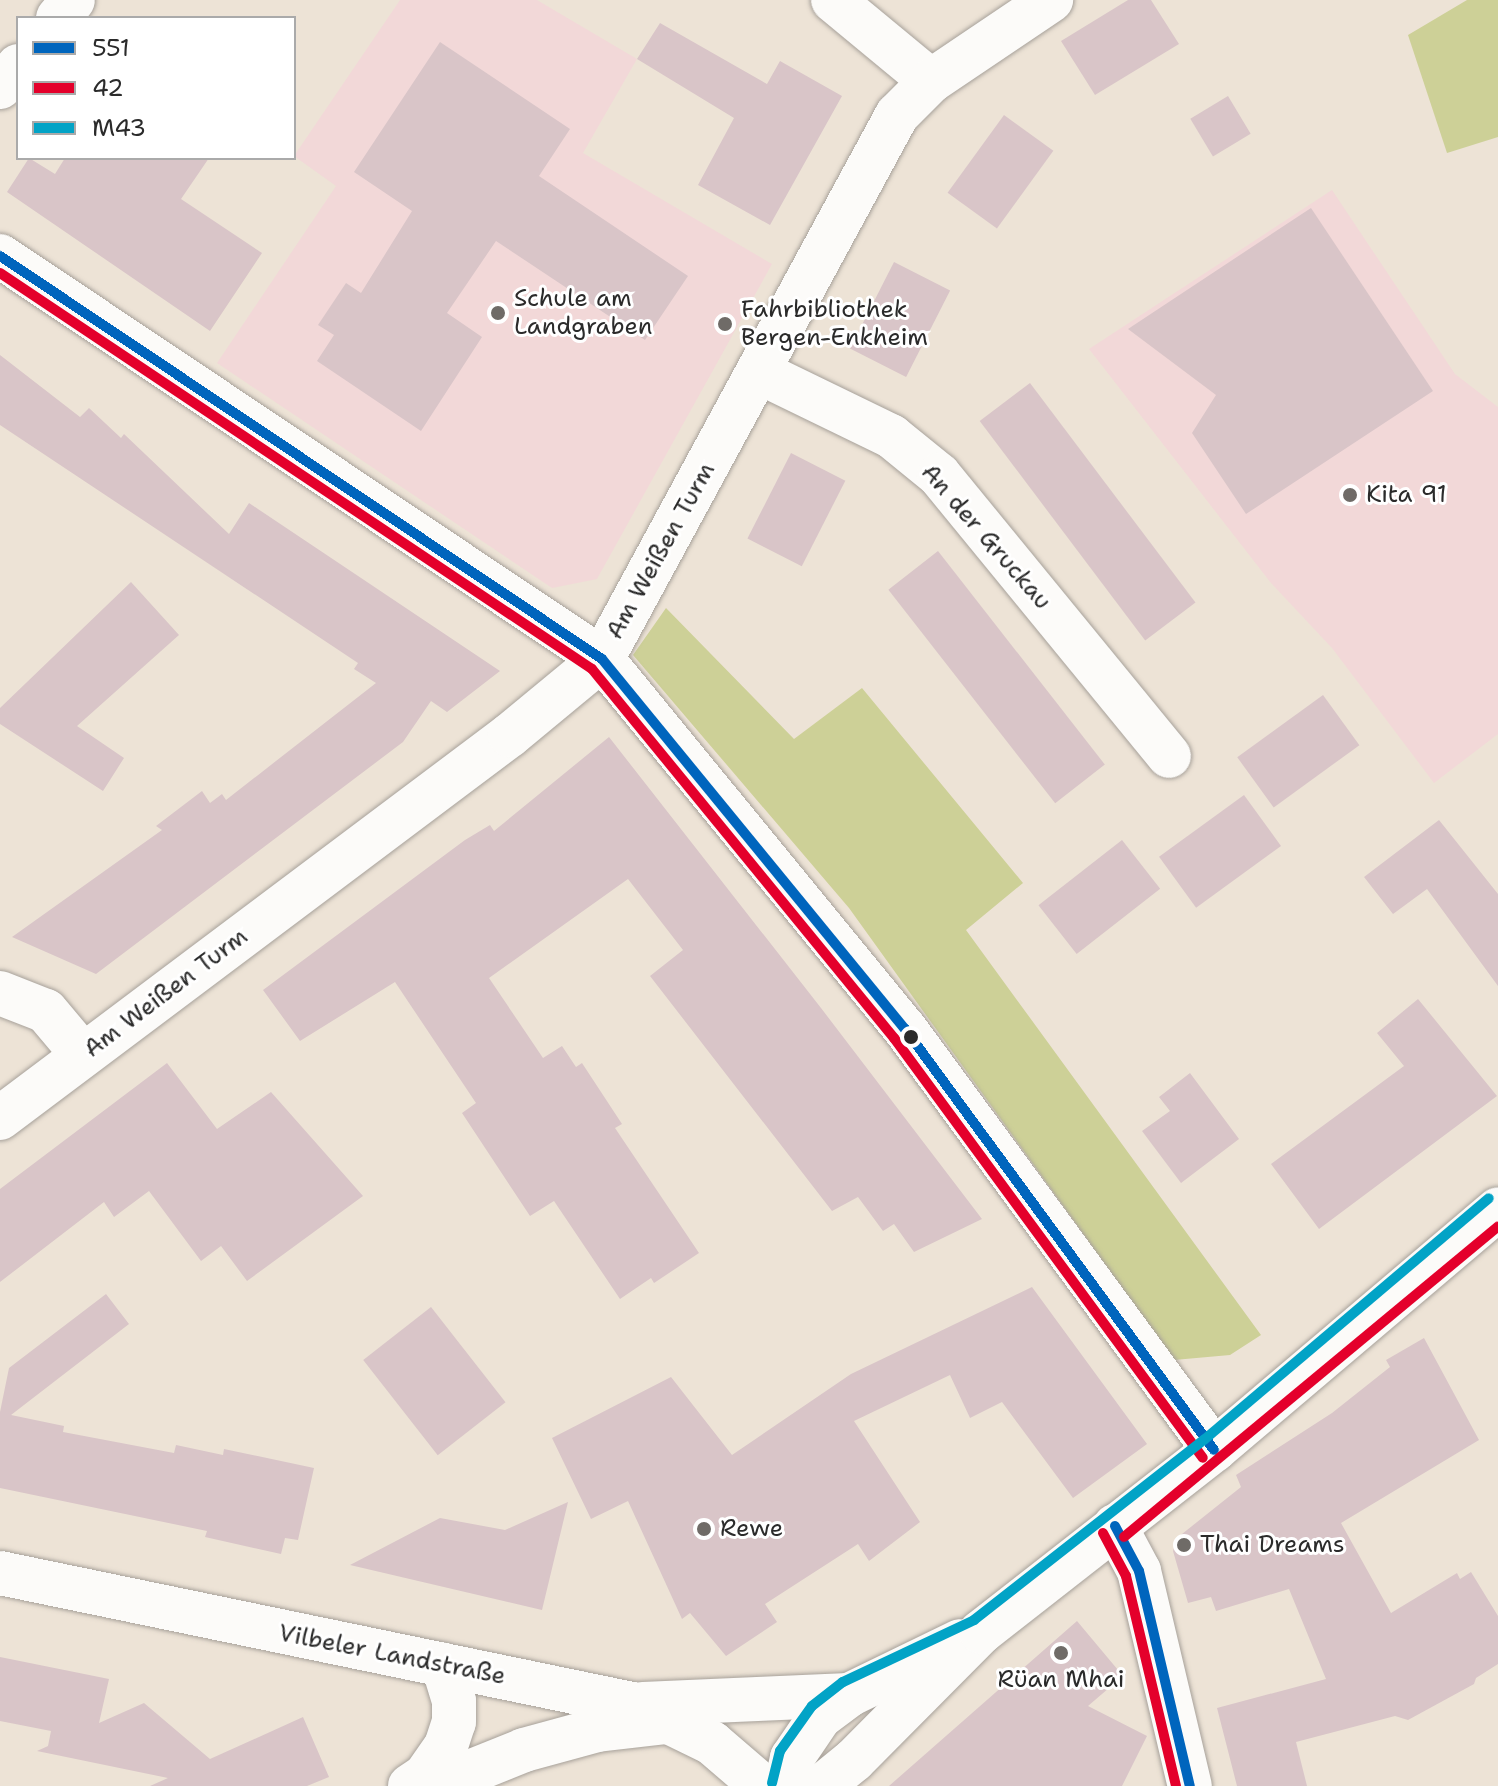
<!DOCTYPE html>
<meta charset="utf-8">
<style>
body{margin:0}
#map{position:relative;width:1498px;height:1786px;overflow:hidden;background:#ede3d6;font-family:"Shantell Sans",sans-serif}
div>[style]{position:absolute}
.built>*{inset:0;background:#f2d8d8}
.green>*{inset:0;background:#cdd097}
.building>*{inset:0;background:#d9c5c8;transform-origin:0 0}
.roads{filter:drop-shadow(0 0 2px #a7a19a) drop-shadow(0 0 2px #a7a19a)}
.street>*{height:44px;margin:-22px;padding:0 22px;transform-origin:22px;border-radius:22px;background:#fcfbf9}
.secondary>*{height:44px;margin:-22px;padding:0 22px;transform-origin:22px;border-radius:22px;background:#fcfbf9}
.bus-1>*{height:10px;margin:-5px;padding:0 5px;transform-origin:5px;border-radius:5px;background:#0065bd}
.bus-2>*{height:10px;margin:-5px;padding:0 5px;transform-origin:5px;border-radius:5px;background:#e4002b}
.bus-3>*{height:10px;margin:-5px;padding:0 5px;transform-origin:5px;border-radius:5px;background:#02a3c6}
.dots>*{width:22px;height:22px;translate:-50% -50%;box-sizing:border-box;border:4px solid #fff;border-radius:50%}
span{translate:-50% -50%;white-space:nowrap;text-align:center;line-height:1.15;-webkit-text-stroke:6px #fff;paint-order:stroke}
.poi-label{font-size:24px;color:#2b2b2b}
.left{translate:0 -50%;text-align:left}
.street-label{font-size:24px;color:#2b2b2b}
.legend{position:absolute;left:16px;top:16px;width:280px;height:144px;box-sizing:border-box;background:#fff;border:2px solid #aaa;margin:0;padding:10px 14px;list-style:none;font-size:24px;color:#2b2b2b}
.legend li{display:flex;align-items:center;gap:16px;height:40px}
.legend b{width:40px;border:2px solid #aaa}
</style>
<div id="map">
<div class="built">
<div style="clip-path:polygon(400px 0,537px 0,637px 59px,583px 153px,772px 264px,597px 579px,552px 588px,217px 363px,336px 186px,294px 156px)"></div>
<div style="clip-path:polygon(1332px 190px,1455px 374px,1498px 407px,1498px 734px,1434px 783px,1332px 648px,1271px 583px,1089px 349px)"></div>
</div>
<div class="green">
<div style="clip-path:polygon(1467px 0,1498px 0,1498px 137px,1447px 153px,1408px 35px)"></div>
<div style="clip-path:polygon(666px 608px,794px 739px,862px 688px,1023px 883px,966px 930px,1261px 1335px,1230px 1355px,1174px 1360px,849px 908px,633px 655px)"></div>
</div>
<div class="building">
<div style="clip-path:polygon(1128px 0,1151px 0,1179px 44px,1095px 95px,1061px 41px)"></div>
<div style="clip-path:polygon(660px 23px,767px 84px,780px 61px,842px 96px,770px 225px,698px 185px,734px 118px,637px 59px)"></div>
<div style="clip-path:polygon(440px 42px,570px 129px,539px 176px,688px 276px,645px 340px,496px 241px,447px 313px,482px 337px,421px 431px,317px 361px,334px 335px,318px 325px,346px 283px,361px 293px,412px 211px,354px 172px)"></div>
<div style="left:1228px;top:96px;width:44px;height:44px;rotate:59deg"></div>
<div style="left:1004px;top:115px;width:61px;height:96px;rotate:36deg"></div>
<div style="clip-path:polygon(29px 158px,55px 174px,65px 158px,209px 158px,181px 199px,262px 253px,210px 331px,7px 192px)"></div>
<div style="clip-path:polygon(1311px 208px,1433px 391px,1246px 514px,1192px 433px,1216px 395px,1128px 329px)"></div>
<div style="left:894px;top:262px;width:63px;height:97px;rotate:27deg"></div>
<div style="clip-path:polygon(0 355px,80px 417px,89px 408px,121px 438px,124px 434px,229px 534px,249px 503px,500px 671px,447px 712px,431px 701px,403px 742px,96px 974px,12px 937px,162px 830px,156px 826px,202px 791px,210px 803px,222px 794px,226px 800px,376px 683px,354px 669px,358px 663px,0 425px)"></div>
<div style="left:1030px;top:383px;width:275px;height:63px;rotate:53deg"></div>
<div style="left:791px;top:453px;width:61px;height:96px;rotate:27deg"></div>
<div style="left:938px;top:551px;width:271px;height:63px;rotate:52deg"></div>
<div style="clip-path:polygon(131px 582px,179px 635px,77px 726px,124px 758px,103px 791px,0 724px,0 708px)"></div>
<div style="left:1323px;top:695px;width:62px;height:106px;rotate:54deg"></div>
<div style="clip-path:polygon(609px 737px,821px 1008px,982px 1219px,914px 1252px,894px 1224px,883px 1231px,858px 1197px,832px 1211px,650px 976px,683px 950px,628px 879px,489px 978px,543px 1058px,562px 1046px,576px 1067px,582px 1063px,622px 1124px,615px 1128px,699px 1253px,654px 1283px,651px 1278px,620px 1299px,554px 1201px,530px 1216px,462px 1113px,476px 1103px,395px 982px,300px 1041px,263px 990px,465px 840px,490px 825px,494px 831px)"></div>
<div style="left:1244px;top:795px;width:63px;height:105px;rotate:54deg"></div>
<div style="clip-path:polygon(1439px 820px,1498px 894px,1498px 986px,1427px 889px,1393px 914px,1364px 877px)"></div>
<div style="left:1122px;top:840px;width:62px;height:106px;rotate:52deg"></div>
<div style="clip-path:polygon(1418px 999px,1497px 1096px,1319px 1229px,1271px 1164px,1404px 1066px,1377px 1033px)"></div>
<div style="clip-path:polygon(167px 1063px,217px 1129px,271px 1092px,363px 1196px,247px 1281px,221px 1246px,201px 1261px,149px 1191px,114px 1217px,104px 1202px,0 1282px,0 1189px)"></div>
<div style="clip-path:polygon(1190px 1073px,1239px 1139px,1181px 1183px,1142px 1131px,1170px 1111px,1159px 1097px)"></div>
<div style="clip-path:polygon(1032px 1287px,1147px 1444px,1073px 1498px,1002px 1402px,970px 1418px,950px 1375px,854px 1421px,920px 1522px,869px 1561px,858px 1544px,765px 1604px,777px 1622px,726px 1656px,690px 1613px,682px 1619px,628px 1501px,591px 1519px,552px 1438px,671px 1377px,732px 1455px,851px 1374px)"></div>
<div style="clip-path:polygon(106px 1294px,129px 1324px,11px 1415px,64px 1426px,63px 1432px,174px 1453px,176px 1445px,223px 1455px,224px 1449px,314px 1468px,298px 1540px,285px 1538px,281px 1554px,205px 1537px,207px 1531px,0 1488px,0 1412px,9px 1368px)"></div>
<div style="left:431px;top:1307px;width:121px;height:86px;rotate:52deg"></div>
<div style="clip-path:polygon(1424px 1338px,1479px 1440px,1341px 1523px,1391px 1613px,1457px 1573px,1460px 1579px,1471px 1572px,1498px 1616px,1498px 1664px,1476px 1678px,1474px 1684px,1408px 1720px,1395px 1716px,1296px 1742px,1307px 1786px,1237px 1786px,1217px 1708px,1326px 1679px,1289px 1589px,1216px 1611px,1211px 1597px,1188px 1603px,1173px 1551px,1177px 1538px,1241px 1487px,1236px 1475px,1332px 1413px,1390px 1367px,1386px 1360px)"></div>
<div style="clip-path:polygon(568px 1502px,542px 1610px,350px 1565px,440px 1518px,505px 1530px)"></div>
<div style="clip-path:polygon(1077px 1621px,1123px 1676px,1088px 1706px,1147px 1736px,1122px 1786px,889px 1786px)"></div>
<div style="clip-path:polygon(0 1657px,109px 1679px,99px 1723px,144px 1703px,210px 1759px,303px 1717px,329px 1777px,307px 1786px,150px 1786px,168px 1778px,37px 1751px,48px 1746px,51px 1731px,0 1721px)"></div>
</div>
<div class="roads">
<div class="street">
<div style="left:833px;top:0;width:127px;rotate:39.6deg"></div>
<div style="left:58px;top:18px;width:23px;rotate:-50deg"></div>
<div style="left:0;top:87px;width:28px;rotate:-49deg"></div>
<div style="left:0;top:256px;width:724px;rotate:33.8deg"></div>
<div style="left:602px;top:659px;width:478px;rotate:50.7deg"></div>
<div style="left:905px;top:1029px;width:522px;rotate:53.72deg"></div>
<div style="left:759px;top:372px;width:147px;rotate:25.9deg"></div>
<div style="left:891px;top:436px;width:62px;rotate:39.1deg"></div>
<div style="left:939px;top:475px;width:363px;rotate:50.7deg"></div>
<div style="left:0;top:993px;width:49px;rotate:21.4deg"></div>
<div style="left:46px;top:1011px;width:57px;rotate:49.9deg"></div>
<div style="left:0;top:1118px;width:638px;rotate:-36.91deg"></div>
<div style="left:510px;top:735px;width:119px;rotate:-39.6deg"></div>
<div style="left:602px;top:659px;width:619px;rotate:-61.53deg"></div>
<div style="left:897px;top:115px;width:48px;rotate:-45deg"></div>
<div style="left:931px;top:81px;width:145px;rotate:-34deg"></div>
<div style="left:1115px;top:1526px;width:51px;rotate:61.9deg"></div>
<div style="left:1139px;top:1571px;width:221px;rotate:76.7deg"></div>
<div style="left:410px;top:1786px;width:18px;rotate:-34deg"></div>
<div style="left:425px;top:1776px;width:37px;rotate:-55deg"></div>
<div style="left:446px;top:1746px;width:25px;rotate:-72deg"></div>
<div style="left:454px;top:1722px;width:21px;rotate:-90deg"></div>
<div style="left:454px;top:1701px;width:38px;rotate:-107deg"></div>
<div style="left:435px;top:1786px;width:96px;rotate:-22deg"></div>
<div style="left:524px;top:1750px;width:76px;rotate:-15.3deg"></div>
<div style="left:597px;top:1730px;width:79px;rotate:-6.6deg"></div>
</div>
<div class="secondary">
<div style="left:0;top:1573px;width:645px;rotate:11.71deg"></div>
<div style="left:632px;top:1704px;width:89px;rotate:26deg"></div>
<div style="left:712px;top:1743px;width:66px;rotate:40.7deg"></div>
<div style="left:643px;top:1704px;width:206px;rotate:-2.5deg"></div>
<div style="left:786px;top:1786px;width:29px;rotate:-78deg"></div>
<div style="left:792px;top:1758px;width:50px;rotate:-55.7deg"></div>
<div style="left:820px;top:1717px;width:36px;rotate:-37deg"></div>
<div style="left:849px;top:1695px;width:123px;rotate:-25.9deg"></div>
<div style="left:822px;top:1786px;width:41px;rotate:-39.1deg"></div>
<div style="left:854px;top:1760px;width:180px;rotate:-45.2deg"></div>
<div style="left:981px;top:1632px;width:296px;rotate:-38deg"></div>
<div style="left:1214px;top:1450px;width:372px;rotate:-40.3deg"></div>
</div>
</div>
<div class="bus-1">
<div style="left:0;top:256px;width:724px;rotate:33.8deg"></div>
<div style="left:602px;top:659px;width:478px;rotate:50.7deg"></div>
<div style="left:905px;top:1029px;width:522px;rotate:53.72deg"></div>
<div style="left:1115px;top:1526px;width:51px;rotate:61.9deg"></div>
<div style="left:1139px;top:1571px;width:221px;rotate:76.7deg"></div>
</div>
<div class="bus-2">
<div style="left:0;top:273px;width:712px;rotate:33.78deg"></div>
<div style="left:592px;top:669px;width:477px;rotate:50.7deg"></div>
<div style="left:894px;top:1038px;width:521px;rotate:53.66deg"></div>
<div style="left:1103px;top:1533px;width:49px;rotate:61.9deg"></div>
<div style="left:1126px;top:1576px;width:216px;rotate:76.6deg"></div>
<div style="left:1124px;top:1537px;width:486px;rotate:-39.7deg"></div>
</div>
<div class="bus-3">
<div style="left:772px;top:1783px;width:33px;rotate:-76deg"></div>
<div style="left:780px;top:1751px;width:55px;rotate:-54.6deg"></div>
<div style="left:812px;top:1706px;width:39px;rotate:-38deg"></div>
<div style="left:843px;top:1682px;width:145px;rotate:-25.3deg"></div>
<div style="left:974px;top:1620px;width:293px;rotate:-38.1deg"></div>
<div style="left:1205px;top:1439px;width:372px;rotate:-40.3deg"></div>
</div>
<div class="dots">
<div style="left:498px;top:313px;background:#6f6b67"></div>
<div style="left:725px;top:324px;background:#6f6b67"></div>
<div style="left:1350px;top:495px;background:#6f6b67"></div>
<div style="left:911px;top:1037px;background:#2b2b2b"></div>
<div style="left:704px;top:1529px;background:#6f6b67"></div>
<div style="left:1184px;top:1545px;background:#6f6b67"></div>
<div style="left:1061px;top:1653px;background:#6f6b67"></div>
</div>
<div class="poi-label">
<span class="left" style="left:514px;top:313px">Schule am<br>Landgraben</span>
<span class="left" style="left:741px;top:324px">Fahrbibliothek<br>Bergen-Enkheim</span>
<span class="left" style="left:1366px;top:495px">Kita 91</span>
<span class="left" style="left:720px;top:1529px">Rewe</span>
<span class="left" style="left:1200px;top:1545px">Thai Dreams</span>
<span style="left:1061px;top:1680px">Rüan Mhai</span>
</div>
<div class="street-label">
<span style="left:986px;top:537px;rotate:49deg">An der Gruckau</span>
<span style="left:661px;top:551px;rotate:-61deg">Am Weißen Turm</span>
<span style="left:166px;top:993px;rotate:-37deg">Am Weißen Turm</span>
<span style="left:392px;top:1655px;rotate:11deg">Vilbeler Landstraße</span>
</div>
<ul class="legend">
<li><b style="height:10px;background:#0065bd"></b>551</li>
<li><b style="height:10px;background:#e4002b"></b>42</li>
<li><b style="height:10px;background:#02a3c6"></b>M43</li>
</ul>
</div>
